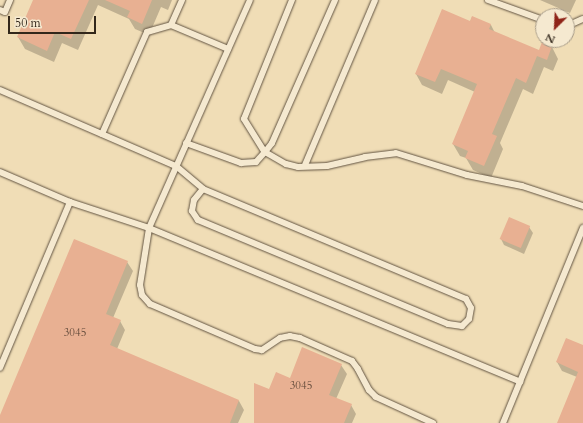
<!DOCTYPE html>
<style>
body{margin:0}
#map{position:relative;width:583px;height:423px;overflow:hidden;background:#f0ddb6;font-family:Cardo,serif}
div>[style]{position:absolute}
.shadow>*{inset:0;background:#0003}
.building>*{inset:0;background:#e8b092;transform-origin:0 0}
.roads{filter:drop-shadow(0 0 1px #625442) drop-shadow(0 0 1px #625442)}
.service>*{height:6px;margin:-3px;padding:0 3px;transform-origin:3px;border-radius:3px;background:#f5e9d0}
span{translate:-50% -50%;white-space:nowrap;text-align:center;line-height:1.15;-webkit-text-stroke:3px #f5e9d0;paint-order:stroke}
.number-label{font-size:11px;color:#604939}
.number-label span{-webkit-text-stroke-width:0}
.north{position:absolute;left:535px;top:8px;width:40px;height:40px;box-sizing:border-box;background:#f5e9d0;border:1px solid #a79b88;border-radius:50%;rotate:204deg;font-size:11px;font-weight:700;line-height:16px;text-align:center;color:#32271b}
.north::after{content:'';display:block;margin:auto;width:14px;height:18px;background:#8f2418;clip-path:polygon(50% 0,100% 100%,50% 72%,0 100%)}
.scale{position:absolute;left:8px;top:16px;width:88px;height:18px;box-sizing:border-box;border:2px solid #32271b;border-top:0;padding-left:5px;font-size:12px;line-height:14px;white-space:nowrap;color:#32271b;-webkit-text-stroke:3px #f5e9d0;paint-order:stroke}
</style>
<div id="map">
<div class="shadow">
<div style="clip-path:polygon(34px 0,172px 0,168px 10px,161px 7px,149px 35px,135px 29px,129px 19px,98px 5px,78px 50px,62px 43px,54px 62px,25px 49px,18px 37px)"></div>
<div style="clip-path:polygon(540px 0,576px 0,570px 13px)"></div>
<div style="clip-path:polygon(472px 17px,491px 25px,495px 33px,539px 52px,543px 43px,552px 47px,558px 59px,553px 71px,544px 67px,533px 94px,523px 89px,500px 143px,503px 149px,491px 178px,473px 170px,466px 158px,460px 156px,453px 144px,475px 92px,448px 80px,442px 94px,422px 85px,416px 74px,470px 22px)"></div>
<div style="clip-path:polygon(529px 227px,533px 233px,524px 254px,504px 245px,501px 239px)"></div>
<div style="clip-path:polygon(127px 262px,133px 271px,113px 318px,120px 321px,125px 330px,117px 349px,239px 401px,244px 410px,238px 423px,0 423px,0 418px)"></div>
<div style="clip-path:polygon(583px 346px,583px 423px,558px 423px,577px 377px,562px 371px,557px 362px)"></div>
<div style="clip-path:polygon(341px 365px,347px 374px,336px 399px,351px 405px,356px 414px,352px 423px,255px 423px,269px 390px,290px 379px)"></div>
</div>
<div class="building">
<div style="clip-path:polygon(33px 0,89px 0,71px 39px,55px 32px,47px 51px,17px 37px)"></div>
<div style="clip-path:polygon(105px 0,152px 0,142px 24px,127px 17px,130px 11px)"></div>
<div style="clip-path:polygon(442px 9px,470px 21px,472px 16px,491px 24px,489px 29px,539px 50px,542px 42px,552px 46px,547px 60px,537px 56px,526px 83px,516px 78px,492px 134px,497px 136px,484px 166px,465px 158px,468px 151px,452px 144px,477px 84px,441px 69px,435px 82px,415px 74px)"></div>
<div style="left:509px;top:217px;width:23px;height:24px;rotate:23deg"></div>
<div style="clip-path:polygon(74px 239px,128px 261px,106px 314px,121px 320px,110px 345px,239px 400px,230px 423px,0 423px,0 415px)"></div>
<div style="clip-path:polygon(566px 338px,583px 345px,583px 423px,557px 423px,578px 372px,556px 362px)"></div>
<div style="clip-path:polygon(302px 347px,342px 364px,329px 395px,352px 404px,344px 423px,254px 423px,254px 383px,269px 389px,276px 372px,290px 378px)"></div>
</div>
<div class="roads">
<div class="service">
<div style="left:292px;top:0;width:128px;rotate:112deg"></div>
<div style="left:244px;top:119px;width:39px;rotate:58deg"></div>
<div style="left:265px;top:152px;width:11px;rotate:-52deg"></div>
<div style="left:272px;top:143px;width:156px;rotate:-66.2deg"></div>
<div style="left:488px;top:0;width:59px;rotate:20deg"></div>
<div style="left:0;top:10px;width:5px;rotate:22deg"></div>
<div style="left:5px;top:12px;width:13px;rotate:-67deg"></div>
<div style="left:171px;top:25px;width:62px;rotate:22.8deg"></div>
<div style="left:567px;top:26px;width:17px;rotate:-24deg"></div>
<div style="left:0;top:90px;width:192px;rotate:23.4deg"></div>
<div style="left:176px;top:166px;width:35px;rotate:40deg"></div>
<div style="left:203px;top:189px;width:285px;rotate:22.7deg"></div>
<div style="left:466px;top:299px;width:10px;rotate:61deg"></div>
<div style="left:471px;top:308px;width:11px;rotate:100deg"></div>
<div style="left:469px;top:319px;width:10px;rotate:135deg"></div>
<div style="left:462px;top:326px;width:14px;rotate:-172deg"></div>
<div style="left:448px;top:324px;width:271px;rotate:-157.4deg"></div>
<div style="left:198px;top:220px;width:11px;rotate:-124deg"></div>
<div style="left:192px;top:211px;width:11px;rotate:-80deg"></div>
<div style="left:194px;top:200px;width:14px;rotate:-51deg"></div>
<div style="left:102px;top:134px;width:111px;rotate:-66.2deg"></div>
<div style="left:147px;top:32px;width:25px;rotate:-16deg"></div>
<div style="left:171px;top:25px;width:27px;rotate:-66deg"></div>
<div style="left:186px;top:143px;width:59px;rotate:20deg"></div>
<div style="left:241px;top:163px;width:15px;rotate:-4deg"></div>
<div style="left:256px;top:162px;width:13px;rotate:-48deg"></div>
<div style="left:265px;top:152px;width:24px;rotate:30deg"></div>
<div style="left:286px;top:164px;width:12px;rotate:14deg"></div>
<div style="left:298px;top:167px;width:29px;rotate:-2deg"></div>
<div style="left:327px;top:166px;width:39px;rotate:-13deg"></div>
<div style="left:365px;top:157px;width:31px;rotate:-7deg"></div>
<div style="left:396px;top:153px;width:74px;rotate:17.2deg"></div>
<div style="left:467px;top:175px;width:56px;rotate:11.3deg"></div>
<div style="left:522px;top:186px;width:64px;rotate:18.2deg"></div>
<div style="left:305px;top:165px;width:179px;rotate:-67deg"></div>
<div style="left:0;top:172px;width:76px;rotate:23.2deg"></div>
<div style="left:70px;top:202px;width:180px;rotate:112.9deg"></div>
<div style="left:70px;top:202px;width:83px;rotate:18.2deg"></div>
<div style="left:149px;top:228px;width:249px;rotate:-66.1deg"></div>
<div style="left:433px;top:423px;width:63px;rotate:-155.5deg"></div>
<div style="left:376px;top:397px;width:10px;rotate:-135deg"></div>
<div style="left:369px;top:390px;width:24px;rotate:-118deg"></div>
<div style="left:358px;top:369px;width:10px;rotate:-127deg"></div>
<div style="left:352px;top:361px;width:57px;rotate:-156.1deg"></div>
<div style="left:300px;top:338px;width:10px;rotate:-169deg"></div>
<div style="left:290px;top:336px;width:10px;rotate:169deg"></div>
<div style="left:280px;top:338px;width:22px;rotate:146deg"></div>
<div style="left:262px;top:350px;width:7px;rotate:-172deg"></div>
<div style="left:255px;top:349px;width:114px;rotate:-156.8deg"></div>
<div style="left:150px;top:304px;width:12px;rotate:-132deg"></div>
<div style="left:142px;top:295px;width:10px;rotate:-101deg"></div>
<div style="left:140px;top:285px;width:58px;rotate:-81deg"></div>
<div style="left:149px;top:228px;width:402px;rotate:22.5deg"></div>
<div style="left:503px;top:423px;width:211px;rotate:-67.7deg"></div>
</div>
</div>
<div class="number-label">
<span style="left:75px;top:333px">3045</span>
<span style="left:301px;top:386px">3045</span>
</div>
<div class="north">N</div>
<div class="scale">50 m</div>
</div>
